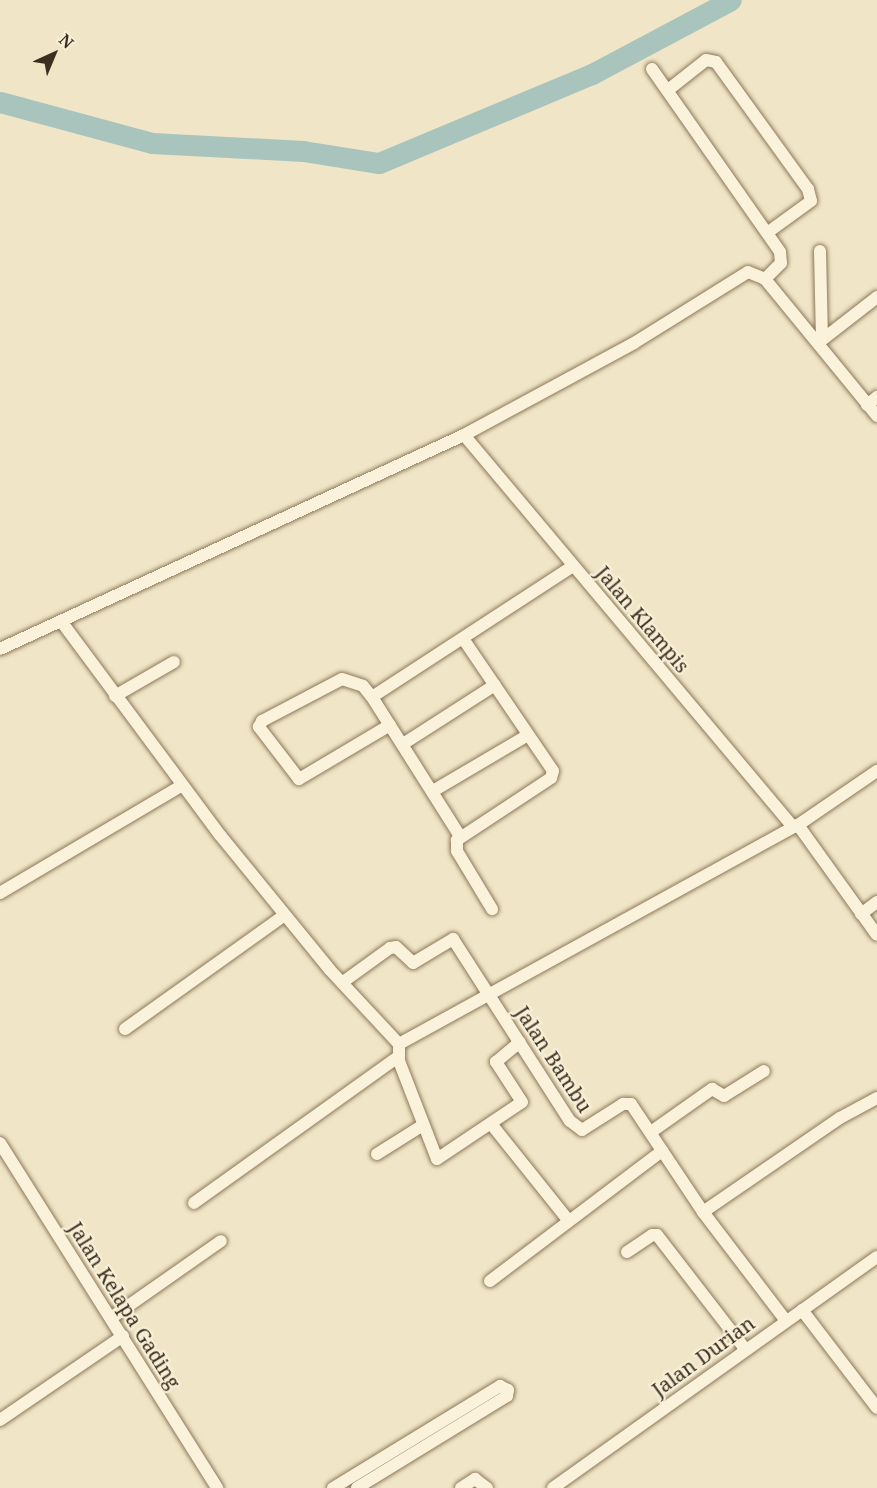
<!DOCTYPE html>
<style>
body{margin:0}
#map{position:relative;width:877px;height:1488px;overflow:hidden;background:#f0e6c7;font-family:"Noto Serif",serif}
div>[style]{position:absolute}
.river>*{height:21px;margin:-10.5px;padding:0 10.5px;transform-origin:10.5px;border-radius:10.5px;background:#a8c4bd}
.roads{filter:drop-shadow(0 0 2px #8d785b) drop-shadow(0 0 2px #8d785b)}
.minor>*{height:12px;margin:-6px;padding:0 6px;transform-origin:6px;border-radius:6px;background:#faf2db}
span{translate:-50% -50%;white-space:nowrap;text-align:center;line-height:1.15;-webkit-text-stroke:4.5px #f7efd7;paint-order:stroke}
.street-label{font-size:20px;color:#3d2f1f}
.north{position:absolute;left:24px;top:24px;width:60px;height:60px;-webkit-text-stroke:4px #f7efd7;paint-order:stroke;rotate:44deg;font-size:16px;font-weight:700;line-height:24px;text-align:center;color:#3d2f1f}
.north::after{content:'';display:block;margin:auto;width:21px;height:27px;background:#3d2f1f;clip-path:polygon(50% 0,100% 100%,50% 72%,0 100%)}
</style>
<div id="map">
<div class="river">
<div style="left:0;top:102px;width:157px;rotate:15.1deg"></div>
<div style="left:152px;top:143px;width:151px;rotate:3deg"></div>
<div style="left:303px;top:151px;width:77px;rotate:9deg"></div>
<div style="left:379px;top:163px;width:231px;rotate:-22.7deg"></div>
<div style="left:592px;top:74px;width:157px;rotate:-28deg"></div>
</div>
<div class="roads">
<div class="minor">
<div style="left:652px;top:69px;width:223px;rotate:55deg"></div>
<div style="left:780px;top:252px;width:11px;rotate:85deg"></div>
<div style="left:781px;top:263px;width:23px;rotate:135deg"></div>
<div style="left:668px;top:90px;width:48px;rotate:-38.3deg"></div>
<div style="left:706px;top:60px;width:10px;rotate:11deg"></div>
<div style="left:716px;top:62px;width:157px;rotate:54.1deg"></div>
<div style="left:808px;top:189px;width:12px;rotate:76deg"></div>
<div style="left:811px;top:201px;width:54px;rotate:144deg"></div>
<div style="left:820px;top:251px;width:88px;rotate:88.7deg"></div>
<div style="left:818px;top:343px;width:75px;rotate:-37.9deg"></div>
<div style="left:867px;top:405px;width:13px;rotate:-39deg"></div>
<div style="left:464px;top:435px;width:512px;rotate:49.99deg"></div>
<div style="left:61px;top:621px;width:267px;rotate:53.4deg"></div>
<div style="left:220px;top:835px;width:174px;rotate:50.8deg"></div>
<div style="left:330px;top:970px;width:101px;rotate:47deg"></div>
<div style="left:399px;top:1044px;width:455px;rotate:-28.8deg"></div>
<div style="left:798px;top:825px;width:96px;rotate:-34.4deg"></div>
<div style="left:464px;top:640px;width:158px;rotate:55.8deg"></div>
<div style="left:553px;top:771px;width:7px;rotate:106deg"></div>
<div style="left:551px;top:778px;width:113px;rotate:146.6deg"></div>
<div style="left:457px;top:840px;width:11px;rotate:90deg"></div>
<div style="left:457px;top:851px;width:68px;rotate:58.9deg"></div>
<div style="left:0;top:649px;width:511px;rotate:-24.76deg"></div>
<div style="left:464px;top:435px;width:193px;rotate:-28.4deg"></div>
<div style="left:634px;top:343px;width:134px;rotate:-31.9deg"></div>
<div style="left:748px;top:272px;width:18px;rotate:22deg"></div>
<div style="left:765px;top:279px;width:177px;rotate:50.7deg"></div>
<div style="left:115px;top:696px;width:68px;rotate:-30deg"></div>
<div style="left:372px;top:697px;width:165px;rotate:57.7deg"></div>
<div style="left:390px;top:725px;width:106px;rotate:149.3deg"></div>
<div style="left:299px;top:779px;width:66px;rotate:-127.6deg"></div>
<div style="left:259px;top:727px;width:7px;rotate:-63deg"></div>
<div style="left:262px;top:721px;width:90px;rotate:-27.7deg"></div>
<div style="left:342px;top:679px;width:22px;rotate:18deg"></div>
<div style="left:363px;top:686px;width:14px;rotate:51deg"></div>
<div style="left:372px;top:697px;width:240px;rotate:-33.1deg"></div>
<div style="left:403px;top:744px;width:109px;rotate:-32.7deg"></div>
<div style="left:433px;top:791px;width:110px;rotate:-30.5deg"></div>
<div style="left:798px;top:825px;width:135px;rotate:54.3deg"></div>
<div style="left:0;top:893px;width:210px;rotate:-30.6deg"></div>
<div style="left:861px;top:914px;width:20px;rotate:-37deg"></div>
<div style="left:343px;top:982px;width:58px;rotate:-35.9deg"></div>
<div style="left:390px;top:948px;width:6px;rotate:-9deg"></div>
<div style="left:396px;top:947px;width:23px;rotate:43deg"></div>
<div style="left:413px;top:963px;width:47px;rotate:-31deg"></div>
<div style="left:453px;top:939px;width:216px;rotate:57.3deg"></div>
<div style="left:570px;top:1121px;width:15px;rotate:37deg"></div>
<div style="left:582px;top:1130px;width:49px;rotate:-32.4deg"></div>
<div style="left:623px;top:1104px;width:8px"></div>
<div style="left:631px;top:1104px;width:130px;rotate:56.3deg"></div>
<div style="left:703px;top:1212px;width:137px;rotate:52.7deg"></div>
<div style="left:125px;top:1029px;width:196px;rotate:-35.5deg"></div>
<div style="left:399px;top:1044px;width:17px;rotate:90deg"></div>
<div style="left:399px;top:1061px;width:105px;rotate:68.8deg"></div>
<div style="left:437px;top:1159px;width:102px;rotate:-33.8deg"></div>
<div style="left:522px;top:1102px;width:48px;rotate:-123deg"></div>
<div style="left:496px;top:1062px;width:31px;rotate:-40deg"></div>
<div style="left:492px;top:1125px;width:122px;rotate:51.3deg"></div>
<div style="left:651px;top:1132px;width:75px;rotate:-35.2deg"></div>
<div style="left:712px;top:1089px;width:14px;rotate:30deg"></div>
<div style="left:724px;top:1096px;width:47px;rotate:-32deg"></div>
<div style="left:0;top:1143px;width:408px;rotate:57.8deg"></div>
<div style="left:377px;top:1154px;width:54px;rotate:-32.2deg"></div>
<div style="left:194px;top:1203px;width:251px;rotate:-35.6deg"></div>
<div style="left:703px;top:1212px;width:166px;rotate:-34.5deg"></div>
<div style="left:840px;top:1118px;width:42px;rotate:-28.4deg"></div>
<div style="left:627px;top:1252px;width:30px;rotate:-34deg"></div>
<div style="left:652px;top:1235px;width:5px"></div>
<div style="left:657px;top:1235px;width:144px;rotate:52.3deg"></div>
<div style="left:490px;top:1281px;width:216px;rotate:-37.1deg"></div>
<div style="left:802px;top:1310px;width:123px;rotate:52.6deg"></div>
<div style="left:111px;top:1318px;width:134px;rotate:-35deg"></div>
<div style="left:0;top:1420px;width:149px;rotate:-34.3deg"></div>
<div style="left:333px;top:1488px;width:196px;rotate:-31.4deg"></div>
<div style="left:500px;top:1386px;width:9px;rotate:27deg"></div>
<div style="left:508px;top:1390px;width:6px;rotate:99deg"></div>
<div style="left:507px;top:1396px;width:176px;rotate:148.5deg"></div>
<div style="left:461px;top:1488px;width:17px;rotate:-33deg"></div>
<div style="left:475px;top:1479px;width:15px;rotate:37deg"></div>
<div style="left:553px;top:1488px;width:398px;rotate:-35.5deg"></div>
</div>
</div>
<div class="street-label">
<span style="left:643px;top:619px;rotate:50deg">Jalan Klampis</span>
<span style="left:554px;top:1059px;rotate:57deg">Jalan Bambu</span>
<span style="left:125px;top:1305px;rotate:58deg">Jalan Kelapa Gading</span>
<span style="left:703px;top:1356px;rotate:-36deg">Jalan Durian</span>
</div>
<div class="north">N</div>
</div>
